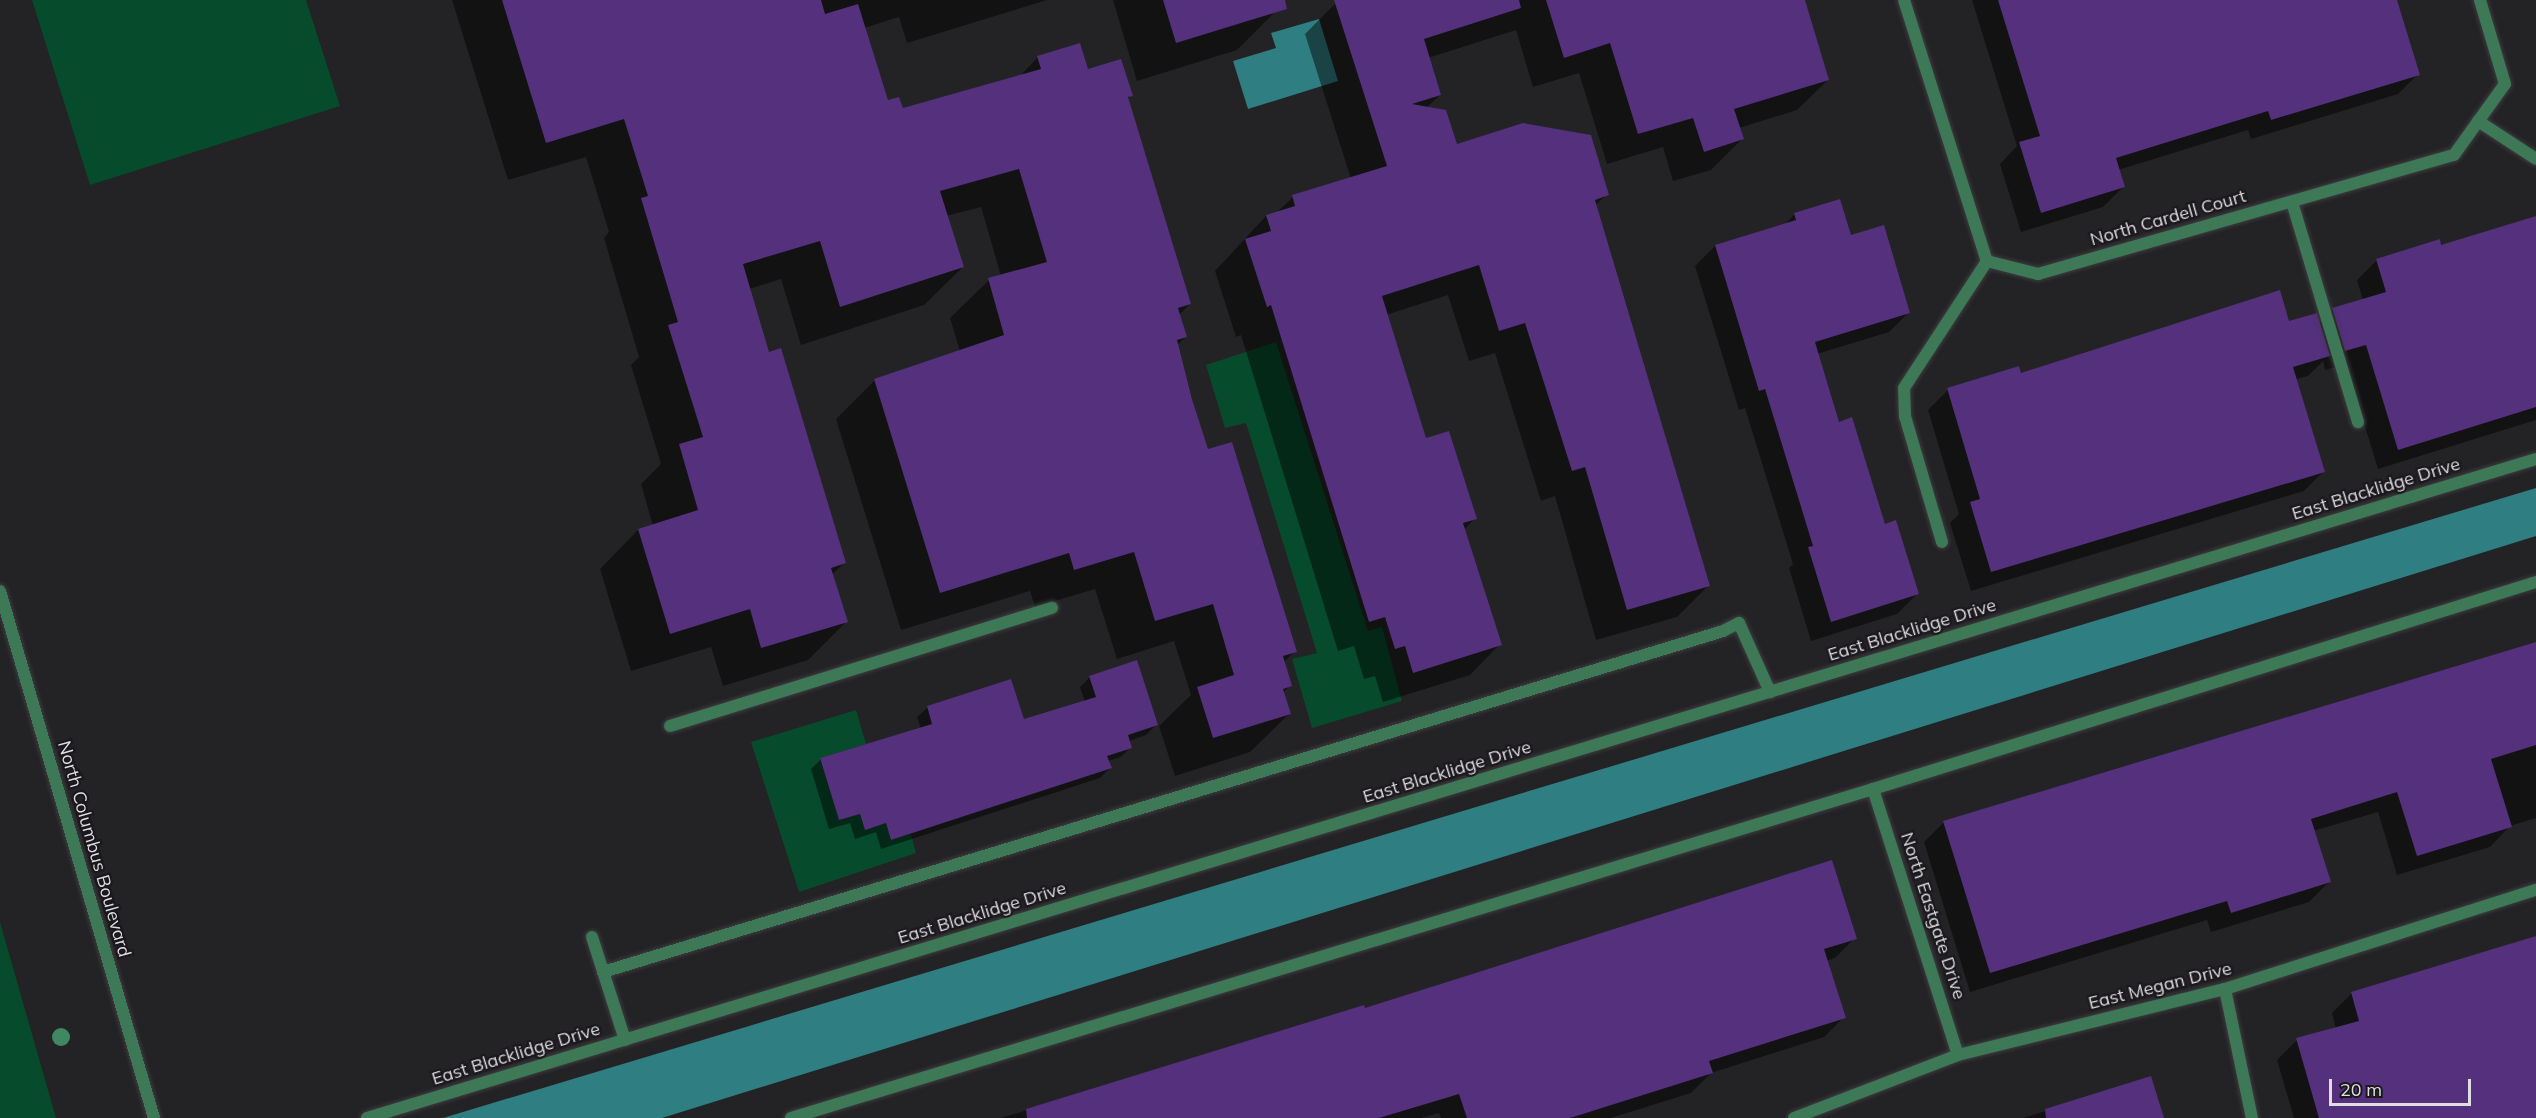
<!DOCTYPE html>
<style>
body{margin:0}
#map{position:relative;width:2536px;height:1118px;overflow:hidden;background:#232225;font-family:Mulish,sans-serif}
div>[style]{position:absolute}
.green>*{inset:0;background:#064b2b}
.water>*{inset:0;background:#2f7e81}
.shadow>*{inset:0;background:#0007}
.building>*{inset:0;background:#54307d}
.roads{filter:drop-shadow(0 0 2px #3d3c3f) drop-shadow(0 0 2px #3d3c3f)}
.service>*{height:12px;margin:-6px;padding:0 6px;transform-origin:6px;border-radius:6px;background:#3d7956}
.minor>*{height:12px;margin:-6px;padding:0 6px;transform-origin:6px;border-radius:6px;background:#3d7956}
.tertiary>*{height:12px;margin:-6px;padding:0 6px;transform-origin:6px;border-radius:6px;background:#3d7956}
.trees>*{width:18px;height:18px;margin:-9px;border-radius:50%;background:#408862}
span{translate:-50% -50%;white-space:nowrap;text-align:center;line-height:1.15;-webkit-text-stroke:4.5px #1a181c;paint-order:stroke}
.street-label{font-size:18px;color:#dfdee1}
.scale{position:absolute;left:2329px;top:1079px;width:142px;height:27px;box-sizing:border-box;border:3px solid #dfdee1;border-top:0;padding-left:8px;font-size:18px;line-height:21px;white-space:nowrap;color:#dfdee1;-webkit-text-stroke:4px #1a181c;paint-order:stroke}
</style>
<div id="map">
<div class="green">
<div style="clip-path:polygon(32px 0,306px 0,340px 106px,90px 185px)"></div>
<div style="clip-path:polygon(1276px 342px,1368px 631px,1382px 627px,1402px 701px,1312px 728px,1292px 659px,1317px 653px,1246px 423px,1225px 428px,1206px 365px)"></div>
<div style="clip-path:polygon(856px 710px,866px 744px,820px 758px,839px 820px,860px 814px,865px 829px,886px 823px,891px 840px,911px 834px,916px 853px,799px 892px,751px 742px)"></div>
<div style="clip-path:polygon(0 922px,56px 1118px,0 1118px)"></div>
</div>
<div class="water">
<div style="clip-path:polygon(1319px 19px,1338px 81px,1248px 109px,1233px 61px,1276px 48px,1271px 33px)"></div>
<div style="clip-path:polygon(2536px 488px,2536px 536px,662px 1118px,443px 1118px)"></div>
</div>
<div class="shadow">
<div style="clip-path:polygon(452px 0,1047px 0,907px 43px,899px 17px,864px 28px,887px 102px,902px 110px,1019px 77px,1038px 57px,1087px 71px,1131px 96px,1127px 99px,1190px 304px,1179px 315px,1186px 337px,1177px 345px,1207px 451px,1295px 651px,1283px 663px,1290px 685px,1283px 693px,1289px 714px,1250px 752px,1175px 776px,1159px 726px,1191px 695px,1174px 641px,1117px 659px,1095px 589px,1035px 607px,1030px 591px,901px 630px,836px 419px,875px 380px,960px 351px,950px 318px,989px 280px,1001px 276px,981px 207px,946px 216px,963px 267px,924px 305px,801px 345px,781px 279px,749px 289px,768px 354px,844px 563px,832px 575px,846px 622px,808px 660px,723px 686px,711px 647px,631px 671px,600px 569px,638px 530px,653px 526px,641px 484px,661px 464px,631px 365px,639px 357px,604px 238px,609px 232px,586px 157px,508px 180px)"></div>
<div style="clip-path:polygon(1113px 0,1272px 0,1276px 11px,1237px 50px,1137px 81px)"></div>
<div style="clip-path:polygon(1347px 0,1803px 0,1828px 80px,1797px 110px,1739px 128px,1742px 139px,1711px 170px,1673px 181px,1663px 147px,1607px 164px,1579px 73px,1533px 87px,1516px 30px,1428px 58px,1440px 95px,1426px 108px,1456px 146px,1607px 194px,1595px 206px,1708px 586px,1677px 617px,1596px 640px,1555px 496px,1541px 501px,1495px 353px,1469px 361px,1448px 295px,1386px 315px,1425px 440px,1475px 518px,1464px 530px,1500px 644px,1470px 675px,1383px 702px,1375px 676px,1364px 679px,1354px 646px,1338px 651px,1241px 335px,1236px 337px,1215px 271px,1266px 216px,1276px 213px,1293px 197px,1351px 179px,1305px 34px,1335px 4px)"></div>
<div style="clip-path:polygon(1972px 0,2395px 0,2418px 74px,2398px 94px,2251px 139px,2248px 130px,2118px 170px,2123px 187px,2103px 207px,2021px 232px,2000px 164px,2017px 146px)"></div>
<div style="clip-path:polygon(1795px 214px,1850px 237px,1909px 312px,1889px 332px,1817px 354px,1838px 423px,1917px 594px,1897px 614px,1811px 641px,1789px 568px,1793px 564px,1745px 408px,1739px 410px,1695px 266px,1715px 246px,1784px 225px)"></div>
<div style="clip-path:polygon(2536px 217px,2536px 420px,2378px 469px,2346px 364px,2325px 370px,2323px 361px,2308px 376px,2296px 379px,2324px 471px,2304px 491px,1971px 591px,1950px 523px,1959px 514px,1928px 410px,1948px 390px,2288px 323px,2318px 324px,2333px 309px,2363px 300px,2357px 280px,2377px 260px,2440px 247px)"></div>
<div style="clip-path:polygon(2536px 644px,2536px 818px,2510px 826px,2490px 847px,2397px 875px,2378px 812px,2313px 831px,2329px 882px,2309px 902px,2211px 932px,2207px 920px,1970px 992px,1924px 842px,1944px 822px)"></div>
<div style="clip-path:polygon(1090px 677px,1156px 725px,1146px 735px,1129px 741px,1131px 747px,1121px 757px,1108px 761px,1110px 768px,1100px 778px,881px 849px,876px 832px,855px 839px,850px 823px,829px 829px,811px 769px,821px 759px,921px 729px,917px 717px,927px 708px,1010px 681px,1023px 721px,1085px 702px,1080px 687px)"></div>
<div style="clip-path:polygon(1855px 938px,1835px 958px,1826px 961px,1844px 1017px,1824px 1037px,1711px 1073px,1691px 1093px,1611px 1118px,1441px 1118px,1439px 1113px,1421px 1118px,1001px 1118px,1363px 1007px,1364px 1010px)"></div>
<div style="clip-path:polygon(2536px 938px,2536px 1118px,2294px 1118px,2277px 1060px,2297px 1040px,2336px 1029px,2332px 1013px,2352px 993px)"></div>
<div style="clip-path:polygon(2150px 1078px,2162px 1118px,2023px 1118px)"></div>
</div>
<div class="building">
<div style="clip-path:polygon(502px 0,821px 0,825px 14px,858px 4px,888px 100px,899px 97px,903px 108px,1041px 69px,1037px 56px,1080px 43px,1088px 69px,1121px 59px,1133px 96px,1128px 97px,1191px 304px,1178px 308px,1187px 337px,1177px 340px,1192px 399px,1208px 449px,1232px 442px,1297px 652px,1283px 656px,1292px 686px,1283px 689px,1291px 714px,1213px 738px,1197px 687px,1234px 675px,1213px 604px,1155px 621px,1134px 552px,1074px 570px,1069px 553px,940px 593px,874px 379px,1004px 335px,988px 278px,1047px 262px,1019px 169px,940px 191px,964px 267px,840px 307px,820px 241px,743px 264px,769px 352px,781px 348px,846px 563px,831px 568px,848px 622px,761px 648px,750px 609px,670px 634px,638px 529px,698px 510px,679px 444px,703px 437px,668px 325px,678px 322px,641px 198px,648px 196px,624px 119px,546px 143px)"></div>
<div style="clip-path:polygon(1163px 0,1285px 0,1287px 9px,1176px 43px)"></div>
<div style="clip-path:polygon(1334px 0,1519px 0,1521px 8px,1424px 39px,1441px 95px,1412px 104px,1446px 110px,1457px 144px,1523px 123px,1591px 135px,1609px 195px,1595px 200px,1710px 586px,1627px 610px,1585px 467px,1572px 471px,1525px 323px,1499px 331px,1479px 265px,1382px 296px,1426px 438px,1449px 431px,1477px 519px,1463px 523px,1502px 645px,1413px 673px,1405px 646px,1395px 649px,1385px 617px,1369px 622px,1271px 305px,1267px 307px,1245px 239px,1271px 231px,1266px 215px,1295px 206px,1292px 195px,1387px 166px)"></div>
<div style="clip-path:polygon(1546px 0,1805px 0,1829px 80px,1734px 109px,1744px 139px,1704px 152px,1693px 118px,1638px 134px,1610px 43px,1564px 58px)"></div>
<div style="clip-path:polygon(1998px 0,2397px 0,2420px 75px,2271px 120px,2268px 111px,2116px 158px,2125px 187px,2041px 213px,2019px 142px,2040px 136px)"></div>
<div style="clip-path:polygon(1840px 199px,1851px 235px,1884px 225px,1910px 313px,1815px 342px,1839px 422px,1852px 417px,1885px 524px,1896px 520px,1919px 594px,1831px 622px,1808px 547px,1813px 546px,1765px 389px,1759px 391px,1715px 245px,1796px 220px,1794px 213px)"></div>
<div style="clip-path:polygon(2536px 216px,2536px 407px,2398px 450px,2366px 345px,2345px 351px,2332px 308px,2386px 292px,2376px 259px,2440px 239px,2441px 245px)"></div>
<div style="clip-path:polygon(2280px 290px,2289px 321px,2317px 313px,2330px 356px,2293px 367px,2325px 472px,1991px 572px,1970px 502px,1980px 499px,1947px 388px,2019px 366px,2021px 373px)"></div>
<div style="clip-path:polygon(2536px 642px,2536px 745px,2491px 759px,2512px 827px,2417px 856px,2397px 792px,2311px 819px,2331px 882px,2231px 913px,2227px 901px,1990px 973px,1943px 821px)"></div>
<div style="clip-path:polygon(1137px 660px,1158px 725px,1128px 735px,1132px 748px,1107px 756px,1112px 768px,891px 840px,886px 823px,865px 830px,860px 814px,839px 820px,820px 758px,932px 724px,927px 706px,1011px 679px,1024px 719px,1096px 697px,1089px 676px)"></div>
<div style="clip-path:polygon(1832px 860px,1857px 939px,1824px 949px,1846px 1018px,1709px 1061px,1713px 1073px,1570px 1118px,1467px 1118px,1459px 1094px,1379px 1118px,1027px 1118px,1026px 1109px,1364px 1005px,1365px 1008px)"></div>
<div style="clip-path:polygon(2536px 936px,2536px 1118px,2319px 1118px,2296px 1038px,2359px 1021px,2351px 992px)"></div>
<div style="clip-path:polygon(2151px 1076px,2164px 1118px,2046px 1118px,2045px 1109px)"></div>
</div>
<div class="roads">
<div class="service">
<div style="left:2478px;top:121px;width:69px;rotate:33.2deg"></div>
<div style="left:2292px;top:202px;width:230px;rotate:73.3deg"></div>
<div style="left:1942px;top:542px;width:131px;rotate:-106.4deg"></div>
<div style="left:1905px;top:416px;width:28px;rotate:-92deg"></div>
<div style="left:1904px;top:388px;width:152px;rotate:-56.8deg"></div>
<div style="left:670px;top:726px;width:400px;rotate:-17.2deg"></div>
<div style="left:592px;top:937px;width:108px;rotate:72.2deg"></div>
<div style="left:603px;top:972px;width:1171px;rotate:-16.93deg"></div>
<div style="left:1723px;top:631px;width:18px;rotate:-27deg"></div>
<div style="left:1739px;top:623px;width:76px;rotate:65.8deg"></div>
</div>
<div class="minor">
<div style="left:1904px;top:0;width:274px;rotate:72.4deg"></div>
<div style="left:1987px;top:261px;width:53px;rotate:14.3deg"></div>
<div style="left:2038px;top:274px;width:433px;rotate:-16deg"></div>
<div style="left:2454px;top:155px;width:87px;rotate:-54.3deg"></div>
<div style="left:2505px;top:84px;width:88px;rotate:-106.6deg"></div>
<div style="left:1873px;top:789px;width:279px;rotate:72.3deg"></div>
<div style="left:2225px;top:989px;width:132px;rotate:78.2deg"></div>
<div style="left:367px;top:1118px;width:2267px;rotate:-16.9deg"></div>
<div style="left:791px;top:1118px;width:1131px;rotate:-16.91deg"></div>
<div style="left:1873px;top:789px;width:695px;rotate:-17.34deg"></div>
<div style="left:1794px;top:1118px;width:176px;rotate:-21deg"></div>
<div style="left:1958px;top:1055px;width:275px;rotate:-13.9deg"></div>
<div style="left:2225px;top:989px;width:326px;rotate:-17.7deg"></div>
</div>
<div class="tertiary">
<div style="left:0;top:591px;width:549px;rotate:73.71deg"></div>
</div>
</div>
<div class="trees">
<div style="left:61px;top:1037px"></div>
</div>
<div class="street-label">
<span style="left:2168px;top:218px;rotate:-16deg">North Cardell Court</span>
<span style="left:2376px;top:489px;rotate:-17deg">East Blacklidge Drive</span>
<span style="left:1912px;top:630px;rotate:-17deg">East Blacklidge Drive</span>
<span style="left:1447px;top:772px;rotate:-17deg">East Blacklidge Drive</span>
<span style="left:94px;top:849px;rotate:74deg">North Columbus Boulevard</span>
<span style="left:982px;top:913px;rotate:-17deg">East Blacklidge Drive</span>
<span style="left:1933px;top:916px;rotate:72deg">North Eastgate Drive</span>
<span style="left:2160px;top:986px;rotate:-14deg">East Megan Drive</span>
<span style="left:516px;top:1054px;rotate:-17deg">East Blacklidge Drive</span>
</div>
<div class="scale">20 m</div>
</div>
